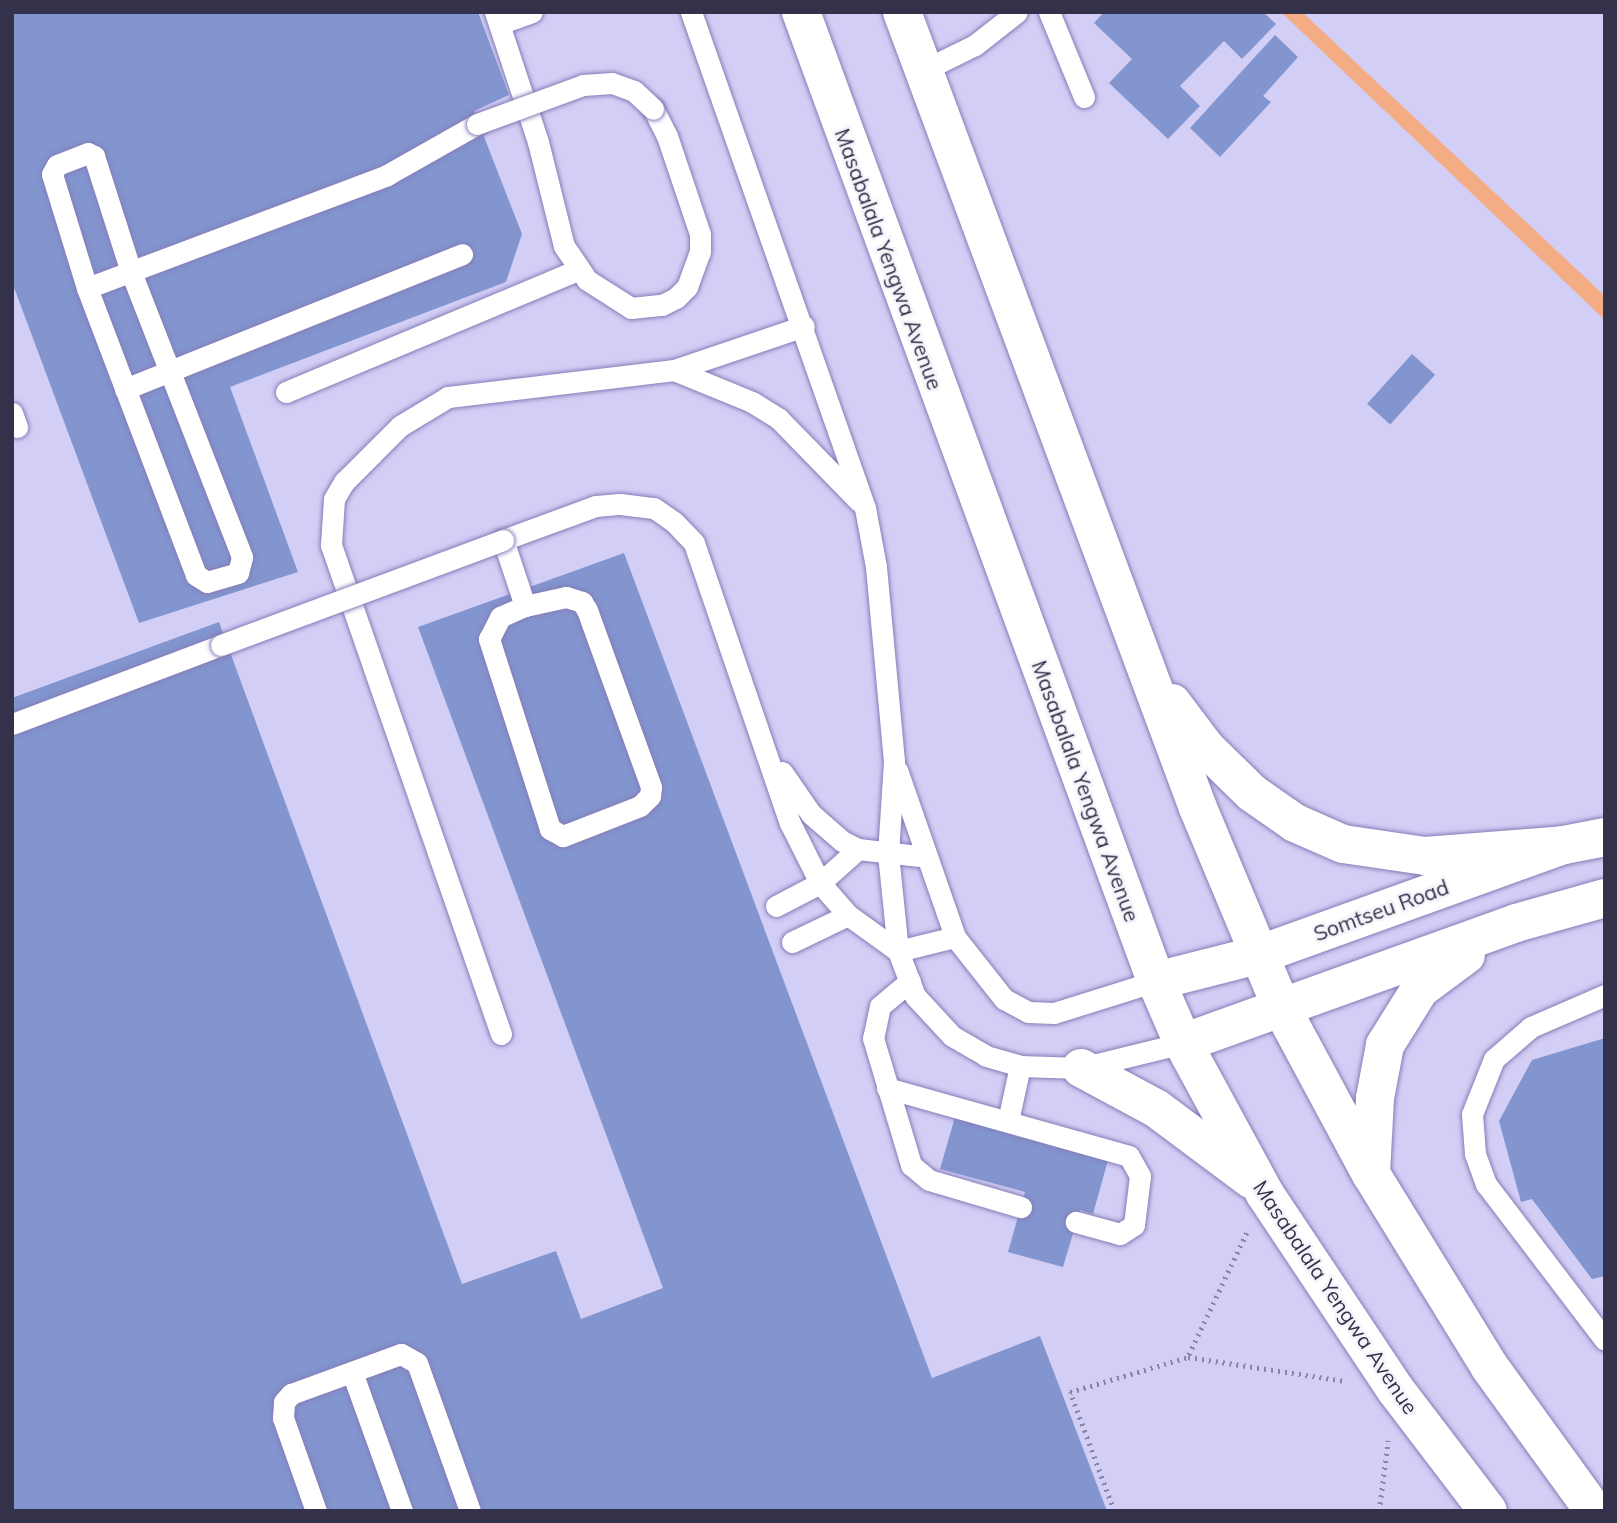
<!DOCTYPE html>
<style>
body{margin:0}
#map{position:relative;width:1617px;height:1523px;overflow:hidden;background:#d2cef5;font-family:Mulish,sans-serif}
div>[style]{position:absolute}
.green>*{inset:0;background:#f4ac84}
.building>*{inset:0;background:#8295ce;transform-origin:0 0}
.path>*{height:4.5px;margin-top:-2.25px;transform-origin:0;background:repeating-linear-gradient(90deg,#8885a5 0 2px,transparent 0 7px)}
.roads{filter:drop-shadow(0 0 2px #857db8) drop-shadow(0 0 2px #857db8)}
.lane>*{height:21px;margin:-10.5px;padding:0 10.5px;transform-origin:10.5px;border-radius:10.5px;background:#fff}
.secondary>*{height:38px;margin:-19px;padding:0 19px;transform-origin:19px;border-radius:19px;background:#fff}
.bridges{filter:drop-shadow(0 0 2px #857db8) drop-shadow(0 0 2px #857db8)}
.lane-bridge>*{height:21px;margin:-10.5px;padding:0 10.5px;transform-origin:10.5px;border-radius:10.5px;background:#fff}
span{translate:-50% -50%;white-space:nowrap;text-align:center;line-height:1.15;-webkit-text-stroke:5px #f4f4fa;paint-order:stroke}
.street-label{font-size:21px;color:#34314a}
.frame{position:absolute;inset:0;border:14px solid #34314a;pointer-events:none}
</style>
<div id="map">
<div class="green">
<div style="clip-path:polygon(1281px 12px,1302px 12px,1605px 296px,1605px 320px)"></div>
</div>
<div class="building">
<div style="clip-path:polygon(12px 12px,478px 12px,509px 95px,474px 111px,522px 234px,506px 282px,230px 387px,298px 572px,139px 623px,12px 282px)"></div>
<div style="clip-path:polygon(1104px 12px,1263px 12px,1276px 24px,1242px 59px,1224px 41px,1180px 86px,1200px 106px,1168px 139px,1109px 83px,1132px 59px,1094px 23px)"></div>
<div style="clip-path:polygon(1275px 35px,1298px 57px,1263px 96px,1271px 102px,1220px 157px,1190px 128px)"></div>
<div style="left:1412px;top:354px;width:31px;height:67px;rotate:42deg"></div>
<div style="clip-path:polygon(624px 553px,932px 1378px,1040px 1336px,1107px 1511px,12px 1511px,12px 698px,219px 622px,462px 1284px,556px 1251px,581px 1319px,663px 1288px,418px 627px)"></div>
<div style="clip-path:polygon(1605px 1038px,1605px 1276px,1592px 1279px,1532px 1199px,1521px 1202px,1499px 1121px,1532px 1060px)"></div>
<div style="clip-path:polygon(955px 1117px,1108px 1160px,1093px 1214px,1080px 1210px,1063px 1267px,1008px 1252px,1025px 1192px,940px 1169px)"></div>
</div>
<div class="path">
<div style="left:1247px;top:1233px;width:137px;rotate:115.4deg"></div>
<div style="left:1188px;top:1357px;width:158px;rotate:8.7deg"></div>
<div style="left:1114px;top:1511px;width:127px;rotate:-110.3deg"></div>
<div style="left:1070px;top:1392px;width:123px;rotate:-16.5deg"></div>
<div style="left:1379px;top:1511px;width:71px;rotate:-82.7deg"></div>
</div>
<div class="roads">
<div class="lane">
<div style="left:495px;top:12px;width:137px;rotate:71.7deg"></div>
<div style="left:538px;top:142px;width:107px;rotate:76deg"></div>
<div style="left:564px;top:246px;width:41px;rotate:55.9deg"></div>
<div style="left:587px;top:280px;width:52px;rotate:32.5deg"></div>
<div style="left:631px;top:308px;width:31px;rotate:-6deg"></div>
<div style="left:662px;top:305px;width:16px;rotate:-27deg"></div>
<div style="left:676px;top:298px;width:16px;rotate:-45deg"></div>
<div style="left:687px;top:287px;width:37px;rotate:-70deg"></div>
<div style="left:700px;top:252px;width:18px;rotate:-90deg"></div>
<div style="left:700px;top:234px;width:103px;rotate:-108.6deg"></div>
<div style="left:667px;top:136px;width:30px;rotate:-117deg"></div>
<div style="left:691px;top:12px;width:526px;rotate:70.67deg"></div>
<div style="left:865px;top:508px;width:60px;rotate:79.4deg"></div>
<div style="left:876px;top:567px;width:195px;rotate:84.7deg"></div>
<div style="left:894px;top:761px;width:93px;rotate:93.7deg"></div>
<div style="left:888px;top:854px;width:98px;rotate:84.1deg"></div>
<div style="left:898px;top:951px;width:48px;rotate:69.3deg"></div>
<div style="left:915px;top:996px;width:54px;rotate:47.2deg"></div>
<div style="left:952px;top:1036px;width:39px;rotate:30deg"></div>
<div style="left:986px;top:1056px;width:35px;rotate:16deg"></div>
<div style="left:1020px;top:1066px;width:61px;rotate:1.9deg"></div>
<div style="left:1081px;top:1068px;width:105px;rotate:-13.8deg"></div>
<div style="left:1049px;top:12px;width:92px;rotate:67.6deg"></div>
<div style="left:499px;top:24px;width:35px;rotate:-20deg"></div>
<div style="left:924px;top:70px;width:57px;rotate:-26.1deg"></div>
<div style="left:975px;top:45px;width:53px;rotate:-38.2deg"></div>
<div style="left:88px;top:153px;width:7px;rotate:27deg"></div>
<div style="left:94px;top:156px;width:122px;rotate:72.3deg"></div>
<div style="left:131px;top:272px;width:306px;rotate:68.7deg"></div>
<div style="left:242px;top:557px;width:16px;rotate:104deg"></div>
<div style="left:238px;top:573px;width:32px;rotate:164deg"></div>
<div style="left:207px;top:582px;width:13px;rotate:-148deg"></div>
<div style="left:196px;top:575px;width:307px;rotate:-110.8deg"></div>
<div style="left:87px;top:288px;width:119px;rotate:-107.1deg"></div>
<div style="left:52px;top:174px;width:10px;rotate:-61deg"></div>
<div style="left:57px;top:165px;width:33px;rotate:-21deg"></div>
<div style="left:87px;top:288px;width:321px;rotate:-20.6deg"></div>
<div style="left:387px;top:175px;width:103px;rotate:-29.5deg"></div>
<div style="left:674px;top:370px;width:84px;rotate:22.3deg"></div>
<div style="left:752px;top:402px;width:32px;rotate:32deg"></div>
<div style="left:779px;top:419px;width:115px;rotate:45.7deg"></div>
<div style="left:125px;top:389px;width:363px;rotate:-21.8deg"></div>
<div style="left:286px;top:392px;width:316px;rotate:-22.7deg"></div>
<div style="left:12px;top:413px;width:15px;rotate:70deg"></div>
<div style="left:566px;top:597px;width:17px;rotate:17deg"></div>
<div style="left:582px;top:602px;width:9px;rotate:58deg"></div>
<div style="left:587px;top:610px;width:188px;rotate:70.1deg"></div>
<div style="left:651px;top:787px;width:9px;rotate:96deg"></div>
<div style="left:650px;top:796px;width:14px;rotate:135deg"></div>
<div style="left:640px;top:806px;width:83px;rotate:158.7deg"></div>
<div style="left:563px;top:836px;width:15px;rotate:-152deg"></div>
<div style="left:550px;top:829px;width:200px;rotate:-107.8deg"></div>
<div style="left:489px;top:639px;width:25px;rotate:-63deg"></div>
<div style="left:500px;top:617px;width:27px;rotate:-24deg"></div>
<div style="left:525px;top:606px;width:42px;rotate:-12.4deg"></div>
<div style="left:525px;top:606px;width:70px;rotate:-108.4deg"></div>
<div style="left:503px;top:540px;width:99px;rotate:-20.1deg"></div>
<div style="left:596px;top:506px;width:24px;rotate:-5deg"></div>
<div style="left:620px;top:504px;width:34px;rotate:7deg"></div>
<div style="left:654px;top:508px;width:24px;rotate:35deg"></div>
<div style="left:674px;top:522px;width:29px;rotate:46deg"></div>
<div style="left:694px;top:543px;width:296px;rotate:71.1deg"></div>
<div style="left:790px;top:823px;width:67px;rotate:63.4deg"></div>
<div style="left:820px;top:883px;width:43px;rotate:48.8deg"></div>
<div style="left:848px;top:915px;width:62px;rotate:35.8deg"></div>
<div style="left:898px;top:951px;width:59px;rotate:-13.8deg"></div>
<div style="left:12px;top:724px;width:223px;rotate:-20.7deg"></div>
<div style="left:897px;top:770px;width:177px;rotate:70.8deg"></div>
<div style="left:955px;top:937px;width:79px;rotate:51.7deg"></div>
<div style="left:1004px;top:999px;width:27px;rotate:28deg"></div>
<div style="left:1028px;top:1012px;width:26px;rotate:2deg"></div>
<div style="left:1054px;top:1013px;width:107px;rotate:-17.4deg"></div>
<div style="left:782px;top:772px;width:51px;rotate:55.4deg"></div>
<div style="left:811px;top:814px;width:41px;rotate:41.1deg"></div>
<div style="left:842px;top:841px;width:18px;rotate:27deg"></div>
<div style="left:858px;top:849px;width:69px;rotate:6.6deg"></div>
<div style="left:776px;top:906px;width:50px;rotate:-27.6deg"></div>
<div style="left:820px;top:883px;width:51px;rotate:-41.8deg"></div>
<div style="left:792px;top:942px;width:62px;rotate:-25.7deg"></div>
<div style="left:910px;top:981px;width:39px;rotate:140deg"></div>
<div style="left:880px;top:1006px;width:33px;rotate:102deg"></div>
<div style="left:873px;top:1038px;width:133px;rotate:73.3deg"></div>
<div style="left:911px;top:1165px;width:23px;rotate:40deg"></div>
<div style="left:929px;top:1180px;width:96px;rotate:16.4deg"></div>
<div style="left:1605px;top:995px;width:81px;rotate:156.6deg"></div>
<div style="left:1531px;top:1027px;width:49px;rotate:139.1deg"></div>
<div style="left:1494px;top:1059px;width:59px;rotate:111.8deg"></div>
<div style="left:1472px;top:1114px;width:40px;rotate:85.7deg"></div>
<div style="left:1475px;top:1154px;width:32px;rotate:70deg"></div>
<div style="left:1486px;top:1184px;width:196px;rotate:52.7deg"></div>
<div style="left:501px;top:1034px;width:518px;rotate:-109.17deg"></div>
<div style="left:331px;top:545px;width:46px;rotate:-86.3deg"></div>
<div style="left:334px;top:499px;width:20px;rotate:-60deg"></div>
<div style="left:344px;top:482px;width:79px;rotate:-45deg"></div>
<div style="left:400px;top:426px;width:56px;rotate:-31.1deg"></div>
<div style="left:448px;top:397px;width:228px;rotate:-6.8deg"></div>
<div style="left:674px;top:370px;width:137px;rotate:-18.7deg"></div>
<div style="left:887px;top:1088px;width:251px;rotate:15.7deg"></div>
<div style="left:1129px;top:1156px;width:23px;rotate:61deg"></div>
<div style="left:1140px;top:1176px;width:49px;rotate:97deg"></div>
<div style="left:1134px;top:1225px;width:17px;rotate:147deg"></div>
<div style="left:1120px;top:1234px;width:46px;rotate:-164.7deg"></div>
<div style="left:1008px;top:1121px;width:56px;rotate:-77.7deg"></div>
<div style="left:352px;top:1372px;width:148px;rotate:70.2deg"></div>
<div style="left:316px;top:1511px;width:99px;rotate:-109.5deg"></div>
<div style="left:283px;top:1418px;width:16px;rotate:-86deg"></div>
<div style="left:284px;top:1402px;width:11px;rotate:-49deg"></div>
<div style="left:291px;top:1394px;width:117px;rotate:-20deg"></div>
<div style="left:401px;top:1354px;width:18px;rotate:29deg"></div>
<div style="left:417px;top:1363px;width:157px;rotate:70.3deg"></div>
</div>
<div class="secondary">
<div style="left:801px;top:12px;width:1032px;rotate:69.88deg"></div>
<div style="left:1156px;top:981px;width:68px;rotate:66.5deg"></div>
<div style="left:1183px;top:1043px;width:172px;rotate:61.5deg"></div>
<div style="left:1265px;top:1194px;width:234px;rotate:56.3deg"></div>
<div style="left:1395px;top:1389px;width:153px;rotate:52.7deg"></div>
<div style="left:902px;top:12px;width:849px;rotate:69.6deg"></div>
<div style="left:1198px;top:808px;width:218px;rotate:67.3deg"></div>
<div style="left:1282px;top:1009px;width:187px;rotate:61.7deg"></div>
<div style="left:1371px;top:1174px;width:225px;rotate:58.4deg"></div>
<div style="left:1489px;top:1366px;width:179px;rotate:54.1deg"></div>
<div style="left:1172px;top:703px;width:56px;rotate:52.9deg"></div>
<div style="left:1206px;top:748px;width:64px;rotate:44.4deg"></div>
<div style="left:1252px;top:793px;width:52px;rotate:34.9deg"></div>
<div style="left:1295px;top:823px;width:52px;rotate:23.6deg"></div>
<div style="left:1343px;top:844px;width:83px;rotate:8.3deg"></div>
<div style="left:1425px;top:856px;width:139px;rotate:-4.5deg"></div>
<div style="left:1156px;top:981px;width:105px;rotate:-14.3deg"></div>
<div style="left:1258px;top:955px;width:325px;rotate:-19.8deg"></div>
<div style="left:1564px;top:845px;width:42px;rotate:-11deg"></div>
<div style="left:1183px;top:1043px;width:354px;rotate:-19.8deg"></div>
<div style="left:1516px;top:923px;width:92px;rotate:-15.7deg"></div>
<div style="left:1081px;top:1068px;width:86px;rotate:28.3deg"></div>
<div style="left:1157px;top:1109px;width:117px;rotate:36.7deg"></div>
<div style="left:1371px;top:1174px;width:76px;rotate:-87deg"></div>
<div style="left:1375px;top:1098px;width:54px;rotate:-79.3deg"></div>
<div style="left:1385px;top:1045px;width:66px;rotate:-58deg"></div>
<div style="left:1420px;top:989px;width:57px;rotate:-36.5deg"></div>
</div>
</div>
<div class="bridges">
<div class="lane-bridge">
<div style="left:477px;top:124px;width:113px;rotate:-20.2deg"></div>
<div style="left:583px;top:85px;width:29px;rotate:-4deg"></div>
<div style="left:612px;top:83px;width:23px;rotate:20deg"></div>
<div style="left:634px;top:91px;width:26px;rotate:43deg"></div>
<div style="left:221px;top:645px;width:301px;rotate:-20.4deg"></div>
</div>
</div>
<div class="street-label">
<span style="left:889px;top:259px;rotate:70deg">Masabalala Yengwa Avenue</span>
<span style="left:1086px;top:791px;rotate:70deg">Masabalala Yengwa Avenue</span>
<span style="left:1381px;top:910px;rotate:-20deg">Somtseu Road</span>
<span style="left:1336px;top:1297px;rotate:56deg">Masabalala Yengwa Avenue</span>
</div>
<div class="frame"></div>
</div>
